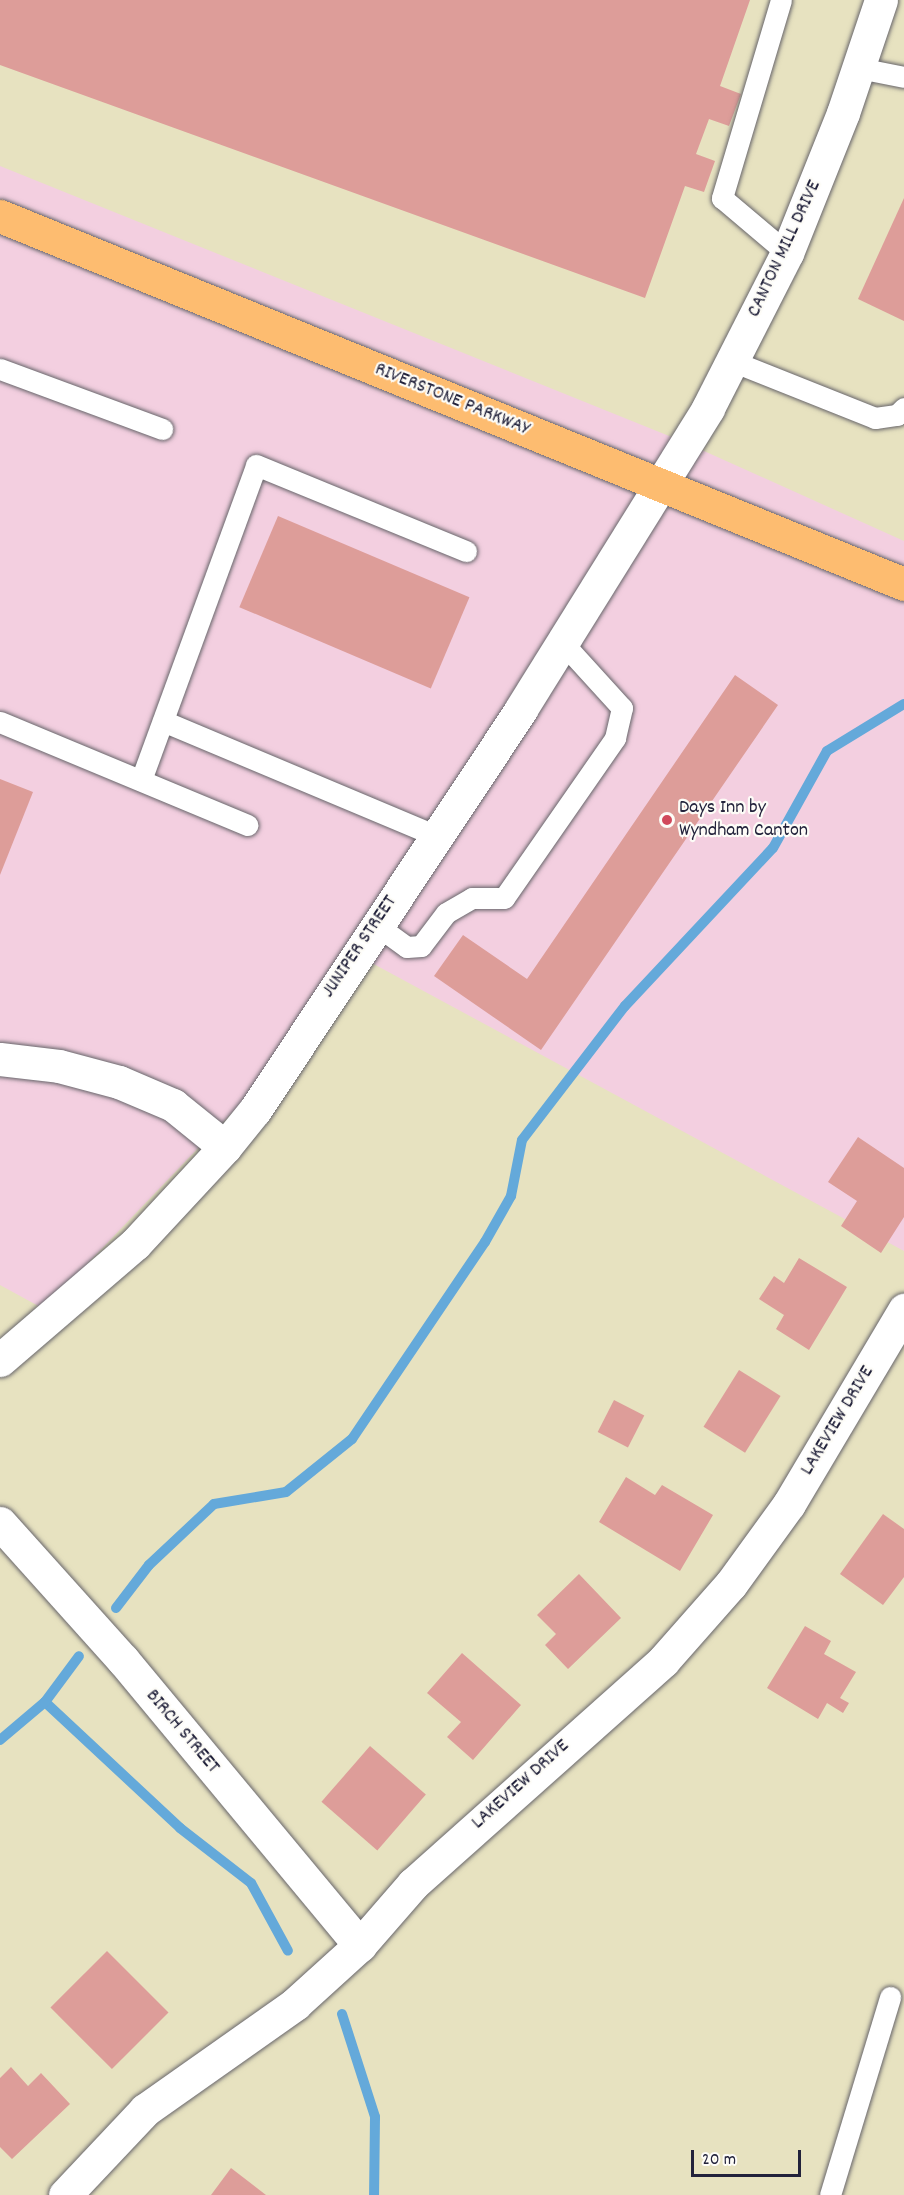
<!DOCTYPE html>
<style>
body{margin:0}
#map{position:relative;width:904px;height:2195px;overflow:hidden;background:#e7e2c0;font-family:Dekko,sans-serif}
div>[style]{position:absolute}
.built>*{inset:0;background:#f3cfe0}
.stream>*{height:10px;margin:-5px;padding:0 5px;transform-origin:5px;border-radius:5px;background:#64a9da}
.building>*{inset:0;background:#dd9d99;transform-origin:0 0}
.roads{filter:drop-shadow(0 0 2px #67656a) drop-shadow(0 0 2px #67656a)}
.lane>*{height:21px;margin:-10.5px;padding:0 10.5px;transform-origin:10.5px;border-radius:10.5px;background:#fff}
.street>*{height:33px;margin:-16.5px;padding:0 16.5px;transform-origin:16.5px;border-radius:16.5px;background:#fff}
.primary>*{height:33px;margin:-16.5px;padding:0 16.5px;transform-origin:16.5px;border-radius:16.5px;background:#fdbc70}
.dots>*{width:16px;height:16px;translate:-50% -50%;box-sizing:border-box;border:3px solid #fdfcf7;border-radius:50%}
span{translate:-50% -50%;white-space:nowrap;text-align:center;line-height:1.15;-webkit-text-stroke:4.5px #fdfcf7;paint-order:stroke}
.street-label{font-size:20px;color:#22223b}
.poi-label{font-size:20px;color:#22223b}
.left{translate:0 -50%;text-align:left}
.scale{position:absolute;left:691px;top:2150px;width:110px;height:27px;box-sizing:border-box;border:3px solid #22223b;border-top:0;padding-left:8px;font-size:18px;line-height:21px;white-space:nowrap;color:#22223b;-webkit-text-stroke:4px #fdfcf7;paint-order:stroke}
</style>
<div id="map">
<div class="built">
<div style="clip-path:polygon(0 166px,684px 442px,904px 541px,904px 1251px,346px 949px,247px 1097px,44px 1309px,0 1285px)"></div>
</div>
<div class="stream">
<div style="left:116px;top:1608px;width:54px;rotate:-52.5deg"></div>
<div style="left:149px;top:1565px;width:89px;rotate:-43.2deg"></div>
<div style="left:214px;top:1504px;width:73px;rotate:-9.5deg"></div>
<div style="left:286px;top:1492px;width:85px;rotate:-38.8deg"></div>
<div style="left:352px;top:1439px;width:238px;rotate:-56deg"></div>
<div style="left:485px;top:1242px;width:53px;rotate:-60.5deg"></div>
<div style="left:511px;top:1196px;width:57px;rotate:-78.9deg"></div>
<div style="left:522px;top:1140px;width:169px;rotate:-52.5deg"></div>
<div style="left:625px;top:1006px;width:216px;rotate:-46.9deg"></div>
<div style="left:773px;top:848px;width:111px;rotate:-60.9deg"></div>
<div style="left:827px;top:751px;width:90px;rotate:-31.4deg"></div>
<div style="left:45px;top:1702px;width:185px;rotate:43deg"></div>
<div style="left:180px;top:1828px;width:90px;rotate:37.8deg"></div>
<div style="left:251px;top:1883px;width:77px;rotate:61.4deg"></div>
<div style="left:0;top:1740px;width:59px;rotate:-40.2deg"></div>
<div style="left:45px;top:1702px;width:57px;rotate:-53.5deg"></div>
<div style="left:342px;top:2014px;width:108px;rotate:72.2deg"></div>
<div style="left:375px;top:2117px;width:78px;rotate:90.7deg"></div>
</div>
<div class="building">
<div style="clip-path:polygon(0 0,750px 0,720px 86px,741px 94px,729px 126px,709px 119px,696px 154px,715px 161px,704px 192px,685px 186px,645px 298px,0 65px)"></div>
<div style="clip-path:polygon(904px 198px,904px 321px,858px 299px)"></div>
<div style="left:278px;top:516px;width:208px;height:99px;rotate:23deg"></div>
<div style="clip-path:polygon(735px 675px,778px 705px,541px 1050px,434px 976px,463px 935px,527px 979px)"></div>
<div style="clip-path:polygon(0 779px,33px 792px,0 875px)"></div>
<div style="clip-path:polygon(858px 1137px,904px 1168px,904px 1217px,881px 1253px,841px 1226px,857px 1201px,828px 1182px)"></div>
<div style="clip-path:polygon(799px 1258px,847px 1287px,809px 1350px,776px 1329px,784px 1315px,759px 1299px,774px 1276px,784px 1283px)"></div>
<div style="left:739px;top:1370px;width:49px;height:67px;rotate:32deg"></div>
<div style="left:614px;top:1400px;width:34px;height:36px;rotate:27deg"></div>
<div style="clip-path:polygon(626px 1477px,655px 1495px,662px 1485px,713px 1515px,680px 1571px,599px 1522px)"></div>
<div style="clip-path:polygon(883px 1514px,904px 1529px,904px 1577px,883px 1605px,840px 1574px)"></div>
<div style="clip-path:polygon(579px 1574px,621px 1618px,568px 1669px,545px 1645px,556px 1634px,537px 1615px)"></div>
<div style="clip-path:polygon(805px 1626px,831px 1641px,824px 1654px,856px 1672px,840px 1698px,849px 1703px,843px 1713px,827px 1703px,818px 1719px,767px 1688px)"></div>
<div style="clip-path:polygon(462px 1653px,521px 1705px,473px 1760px,447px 1737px,461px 1722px,427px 1693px)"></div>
<div style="left:370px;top:1746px;width:74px;height:74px;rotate:41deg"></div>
<div style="left:107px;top:1951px;width:87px;height:80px;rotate:45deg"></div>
<div style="clip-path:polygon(11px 2067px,28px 2086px,41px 2073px,70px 2104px,12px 2159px,0 2147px,0 2078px)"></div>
<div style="clip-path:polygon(231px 2168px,266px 2195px,211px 2195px)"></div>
</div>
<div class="roads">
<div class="lane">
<div style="left:781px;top:0;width:207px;rotate:106.6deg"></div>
<div style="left:722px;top:198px;width:85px;rotate:40.2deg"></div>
<div style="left:859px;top:68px;width:46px;rotate:11.3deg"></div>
<div style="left:732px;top:361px;width:154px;rotate:21.7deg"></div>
<div style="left:875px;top:418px;width:22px;rotate:-8deg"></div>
<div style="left:897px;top:415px;width:10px;rotate:-45deg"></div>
<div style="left:0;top:369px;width:173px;rotate:20.3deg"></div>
<div style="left:163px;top:721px;width:294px;rotate:22.8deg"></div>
<div style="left:0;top:722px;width:268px;rotate:22.6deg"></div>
<div style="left:141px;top:780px;width:335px;rotate:-69.9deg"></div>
<div style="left:256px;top:465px;width:227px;rotate:22.3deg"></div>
<div style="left:375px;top:924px;width:39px;rotate:36deg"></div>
<div style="left:407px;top:947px;width:14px;rotate:-4deg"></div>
<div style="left:421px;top:946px;width:41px;rotate:-52.9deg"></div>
<div style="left:446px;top:913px;width:30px;rotate:-30deg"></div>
<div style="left:472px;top:898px;width:32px"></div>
<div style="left:504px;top:898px;width:195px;rotate:-55.2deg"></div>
<div style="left:615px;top:738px;width:31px;rotate:-77deg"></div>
<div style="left:622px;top:708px;width:89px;rotate:-132.3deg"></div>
<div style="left:830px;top:2195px;width:207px;rotate:-73.1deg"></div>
</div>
<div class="street">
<div style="left:0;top:1059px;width:59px;rotate:6.8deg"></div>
<div style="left:59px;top:1066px;width:62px;rotate:14.9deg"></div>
<div style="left:119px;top:1082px;width:59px;rotate:23.1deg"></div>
<div style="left:173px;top:1105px;width:67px;rotate:38.9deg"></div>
<div style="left:0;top:1360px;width:178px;rotate:-40.7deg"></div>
<div style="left:135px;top:1244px;width:132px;rotate:-47.1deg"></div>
<div style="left:225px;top:1147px;width:48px;rotate:-51deg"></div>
<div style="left:255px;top:1110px;width:481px;rotate:-56.4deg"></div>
<div style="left:521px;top:709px;width:354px;rotate:-58.1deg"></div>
<div style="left:708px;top:408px;width:174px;rotate:-63deg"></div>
<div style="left:787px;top:253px;width:151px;rotate:-68.2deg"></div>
<div style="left:843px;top:113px;width:119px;rotate:-71.4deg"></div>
<div style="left:0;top:1523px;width:184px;rotate:48.1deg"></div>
<div style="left:123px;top:1660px;width:371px;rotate:50.3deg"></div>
<div style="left:65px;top:2195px;width:117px;rotate:-46.7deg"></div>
<div style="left:145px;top:2110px;width:184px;rotate:-35.2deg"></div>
<div style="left:295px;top:2004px;width:88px;rotate:-42.2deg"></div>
<div style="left:360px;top:1945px;width:81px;rotate:-49deg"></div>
<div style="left:413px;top:1884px;width:335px;rotate:-41.7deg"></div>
<div style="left:663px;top:1661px;width:103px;rotate:-48.6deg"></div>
<div style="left:731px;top:1584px;width:99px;rotate:-54.1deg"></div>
<div style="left:789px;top:1504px;width:226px;rotate:-59.3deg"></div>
</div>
<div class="primary">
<div style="left:0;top:216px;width:976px;rotate:22.15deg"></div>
</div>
</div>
<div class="dots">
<div style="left:667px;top:820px;background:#d1495b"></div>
</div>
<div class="street-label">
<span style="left:785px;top:249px;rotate:-65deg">CANTON MILL DRIVE</span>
<span style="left:452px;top:400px;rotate:22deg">RIVERSTONE PARKWAY</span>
<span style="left:360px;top:947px;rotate:-56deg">JUNIPER STREET</span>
<span style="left:838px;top:1421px;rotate:-59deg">LAKEVIEW DRIVE</span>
<span style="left:182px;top:1732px;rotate:50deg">BIRCH STREET</span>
<span style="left:521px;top:1785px;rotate:-42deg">LAKEVIEW DRIVE</span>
</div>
<div class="poi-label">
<span class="left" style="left:679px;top:820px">Days Inn by<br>Wyndham Canton</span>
</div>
<div class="scale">20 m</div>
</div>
